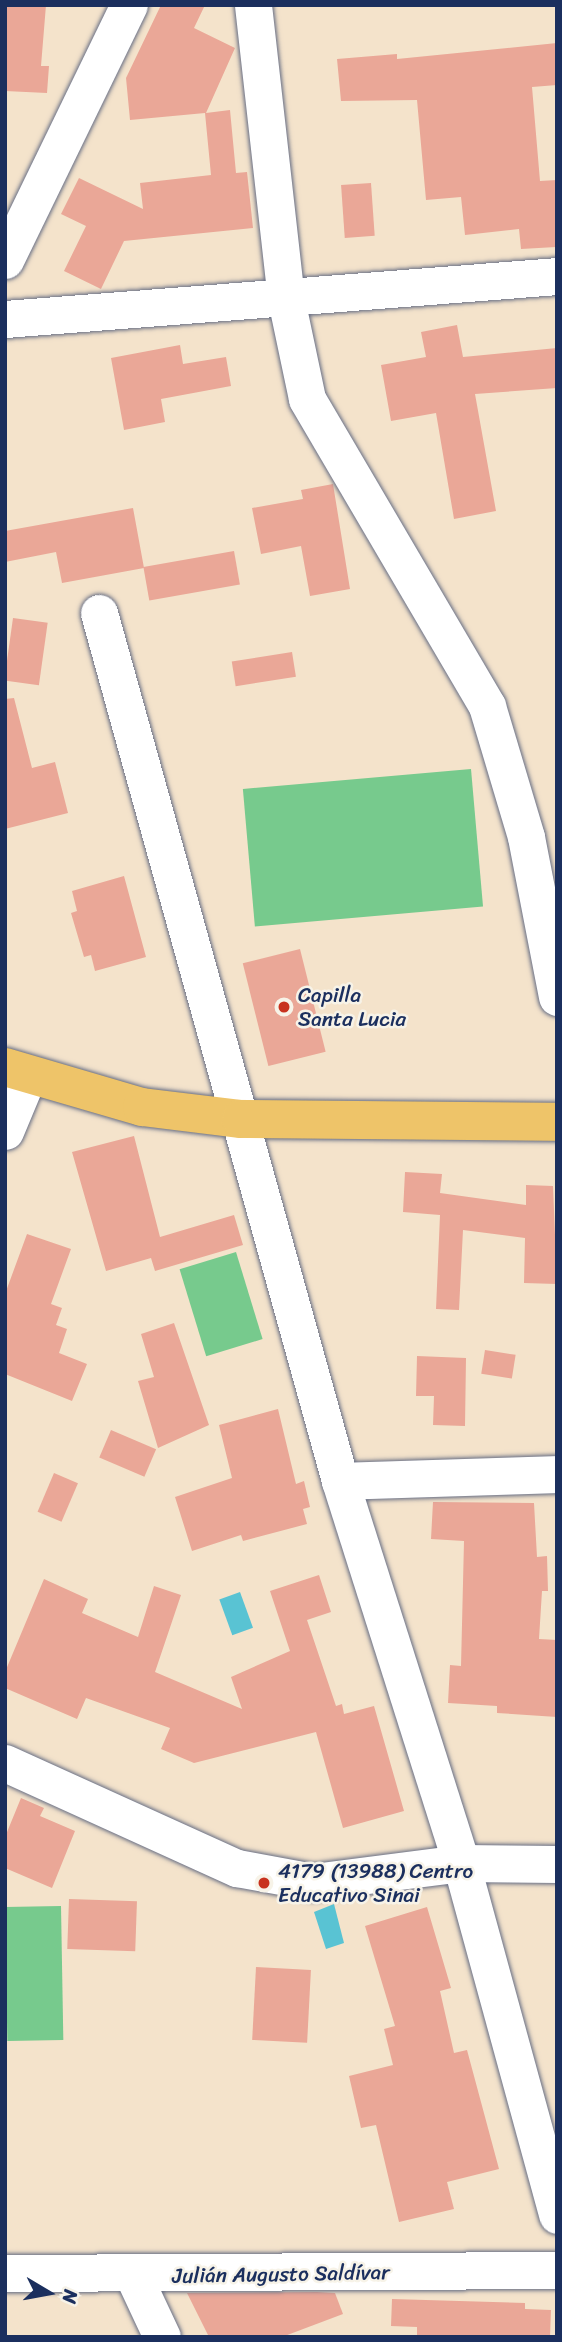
<!DOCTYPE html>
<meta charset="utf-8">
<style>
body{margin:0}
#map{position:relative;width:562px;height:2342px;overflow:hidden;background:#f4e3cb;font-family:Sriracha,sans-serif}
div>[style]{position:absolute}
.green>*{inset:0;background:#77ca8d;transform-origin:0 0}
.water>*{inset:0;background:#59c3d3;transform-origin:0 0}
.building>*{inset:0;background:#eaa797;transform-origin:0 0}
.roads{filter:drop-shadow(0 0 2px #676e84) drop-shadow(0 0 2px #676e84)}
.minor>*{height:37px;margin:-18.5px;padding:0 18.5px;transform-origin:18.5px;border-radius:18.5px;background:#fff}
.major>*{height:38px;margin:-19px;padding:0 19px;transform-origin:19px;border-radius:19px;background:#eec469}
.dots>*{width:19px;height:19px;translate:-50% -50%;box-sizing:border-box;border:4px solid #f7f3e8;border-radius:50%}
span{translate:-50% -50%;white-space:nowrap;text-align:center;line-height:1.15;-webkit-text-stroke:5px #f7f3e8;paint-order:stroke}
.poi-label{font-size:21px;color:#1b2f5e}
.left{translate:0 -50%;text-align:left}
.street-label{font-size:21px;color:#1b2f5e}
.frame{position:absolute;inset:0;border:7px solid #1b2f5e;pointer-events:none}
.north{position:absolute;left:14px;top:2258px;width:70px;height:70px;-webkit-text-stroke:5px #f7f3e8;paint-order:stroke;rotate:100deg;font-size:19px;font-weight:700;line-height:28px;text-align:center;color:#1b2f5e}
.north::after{content:'';display:block;margin:auto;width:24px;height:32px;background:#1b2f5e;clip-path:polygon(50% 0,100% 100%,50% 72%,0 100%)}
</style>
<div id="map">
<div class="green">
<div style="left:471px;top:769px;width:138px;height:229px;rotate:85deg"></div>
<div style="left:236px;top:1252px;width:91px;height:59px;rotate:73deg"></div>
<div style="left:61px;top:1906px;width:134px;height:56px;rotate:89deg"></div>
</div>
<div class="water">
<div style="left:240px;top:1592px;width:38px;height:22px;rotate:70deg"></div>
<div style="clip-path:polygon(334px 1904px,344px 1943px,326px 1949px,314px 1912px)"></div>
</div>
<div class="building">
<div style="clip-path:polygon(5px 5px,46px 5px,41px 66px,49px 66px,47px 93px,5px 91px)"></div>
<div style="clip-path:polygon(161px 5px,205px 5px,194px 28px,235px 48px,206px 113px,230px 110px,236px 173px,247px 172px,253px 228px,124px 241px,101px 289px,64px 271px,86px 226px,61px 214px,79px 178px,143px 209px,140px 183px,211px 175px,205px 113px,130px 120px,126px 78px)"></div>
<div style="clip-path:polygon(557px 43px,557px 85px,532px 87px,540px 181px,557px 180px,556px 247px,521px 249px,519px 229px,465px 235px,461px 197px,426px 200px,417px 100px,341px 101px,337px 59px,397px 54px,397px 59px)"></div>
<div style="left:371px;top:183px;width:53px;height:30px;rotate:86deg"></div>
<div style="clip-path:polygon(457px 325px,463px 357px,557px 348px,557px 388px,475px 394px,496px 511px,454px 519px,436px 413px,391px 421px,381px 365px,426px 357px,421px 332px)"></div>
<div style="clip-path:polygon(180px 345px,183px 364px,226px 357px,231px 386px,161px 399px,165px 422px,124px 430px,111px 358px)"></div>
<div style="clip-path:polygon(333px 484px,350px 589px,310px 596px,301px 546px,261px 554px,252px 508px,303px 499px,301px 490px)"></div>
<div style="clip-path:polygon(133px 508px,144px 568px,62px 583px,56px 552px,5px 562px,5px 531px)"></div>
<div style="left:234px;top:551px;width:34px;height:92px;rotate:80deg"></div>
<div style="left:13px;top:618px;width:35px;height:63px;rotate:8deg"></div>
<div style="left:292px;top:652px;width:25px;height:61px;rotate:81deg"></div>
<div style="clip-path:polygon(14px 698px,32px 768px,55px 762px,68px 813px,5px 829px,5px 699px)"></div>
<div style="clip-path:polygon(124px 876px,146px 957px,95px 971px,91px 955px,84px 957px,71px 913px,77px 911px,72px 891px)"></div>
<div style="left:300px;top:949px;width:106px;height:59px;rotate:76deg"></div>
<div style="clip-path:polygon(134px 1136px,160px 1237px,234px 1215px,243px 1245px,155px 1271px,151px 1258px,106px 1271px,72px 1152px)"></div>
<div style="clip-path:polygon(405px 1172px,442px 1174px,440px 1193px,526px 1205px,526px 1185px,553px 1186px,557px 1284px,524px 1283px,525px 1238px,463px 1230px,459px 1310px,436px 1309px,440px 1215px,403px 1212px)"></div>
<div style="clip-path:polygon(27px 1234px,71px 1249px,51px 1304px,62px 1308px,56px 1325px,67px 1329px,59px 1353px,87px 1364px,72px 1401px,5px 1374px,5px 1294px)"></div>
<div style="clip-path:polygon(174px 1323px,209px 1425px,158px 1448px,138px 1381px,154px 1377px,141px 1334px)"></div>
<div style="left:485px;top:1350px;width:31px;height:24px;rotate:9deg"></div>
<div style="clip-path:polygon(417px 1356px,466px 1358px,465px 1426px,433px 1425px,434px 1396px,416px 1396px)"></div>
<div style="clip-path:polygon(278px 1409px,296px 1484px,304px 1481px,310px 1507px,303px 1509px,307px 1524px,243px 1541px,241px 1535px,192px 1551px,175px 1497px,232px 1478px,219px 1425px)"></div>
<div style="left:111px;top:1430px;width:49px;height:30px;rotate:23deg"></div>
<div style="left:54px;top:1473px;width:26px;height:42px;rotate:23deg"></div>
<div style="clip-path:polygon(433px 1502px,534px 1503px,537px 1557px,547px 1556px,548px 1591px,542px 1591px,539px 1639px,557px 1640px,557px 1717px,497px 1713px,497px 1706px,448px 1703px,450px 1665px,461px 1666px,464px 1541px,431px 1539px)"></div>
<div style="clip-path:polygon(319px 1575px,331px 1612px,307px 1620px,336px 1706px,342px 1704px,344px 1714px,374px 1706px,404px 1811px,343px 1828px,316px 1732px,194px 1763px,161px 1749px,170px 1728px,86px 1698px,77px 1719px,5px 1688px,5px 1672px,44px 1579px,88px 1599px,82px 1613px,138px 1637px,154px 1586px,181px 1595px,155px 1672px,242px 1709px,231px 1677px,290px 1651px,270px 1591px)"></div>
<div style="clip-path:polygon(21px 1798px,44px 1808px,40px 1816px,75px 1831px,52px 1888px,5px 1868px,5px 1837px)"></div>
<div style="left:69px;top:1899px;width:68px;height:50px;rotate:2deg"></div>
<div style="clip-path:polygon(427px 1907px,451px 1988px,440px 1991px,454px 2053px,467px 2050px,499px 2169px,447px 2182px,454px 2209px,399px 2222px,376px 2125px,361px 2128px,349px 2076px,393px 2065px,384px 2029px,395px 2026px,365px 1926px)"></div>
<div style="left:256px;top:1967px;width:55px;height:73px;rotate:3deg"></div>
<div style="clip-path:polygon(317px 2292px,335px 2293px,343px 2314px,282px 2337px,209px 2337px,187px 2293px)"></div>
<div style="clip-path:polygon(392px 2299px,525px 2303px,525px 2309px,551px 2310px,550px 2337px,417px 2337px,417px 2327px,391px 2326px)"></div>
</div>
<div class="roads">
<div class="minor">
<div style="left:253px;top:5px;width:296px;rotate:83.6deg"></div>
<div style="left:286px;top:299px;width:102px;rotate:78.1deg"></div>
<div style="left:307px;top:399px;width:356px;rotate:59.6deg"></div>
<div style="left:487px;top:706px;width:137px;rotate:73.4deg"></div>
<div style="left:526px;top:837px;width:163px;rotate:79deg"></div>
<div style="left:5px;top:260px;width:284px;rotate:-64.1deg"></div>
<div style="left:5px;top:319px;width:554px;rotate:-4.45deg"></div>
<div style="left:99px;top:613px;width:901px;rotate:74.48deg"></div>
<div style="left:340px;top:1481px;width:401px;rotate:72.4deg"></div>
<div style="left:461px;top:1863px;width:365px;rotate:74.7deg"></div>
<div style="left:5px;top:1131px;width:60px;rotate:-67.3deg"></div>
<div style="left:340px;top:1481px;width:217px;rotate:-1.8deg"></div>
<div style="left:5px;top:1763px;width:255px;rotate:24.4deg"></div>
<div style="left:237px;top:1868px;width:77px;rotate:10.4deg"></div>
<div style="left:313px;top:1882px;width:149px;rotate:-7.3deg"></div>
<div style="left:461px;top:1863px;width:96px;rotate:0.6deg"></div>
<div style="left:5px;top:2273px;width:552px;rotate:-0.31deg"></div>
<div style="left:133px;top:2275px;width:68px;rotate:64.9deg"></div>
</div>
<div class="major">
<div style="left:5px;top:1067px;width:143px;rotate:16.3deg"></div>
<div style="left:142px;top:1107px;width:100px;rotate:6.9deg"></div>
<div style="left:241px;top:1119px;width:316px;rotate:0.5deg"></div>
</div>
</div>
<div class="dots">
<div style="left:284px;top:1007px;background:#c8321e"></div>
<div style="left:264px;top:1883px;background:#c8321e"></div>
</div>
<div class="poi-label">
<span class="left" style="left:298px;top:1007px">Capilla<br>Santa Lucia</span>
<span class="left" style="left:278px;top:1883px">4179 (13988) Centro<br>Educativo Sinai</span>
</div>
<div class="street-label">
<span style="left:281px;top:2274px;rotate:-1deg">Julián Augusto Saldívar</span>
</div>
<div class="frame"></div>
<div class="north">N</div>
</div>
